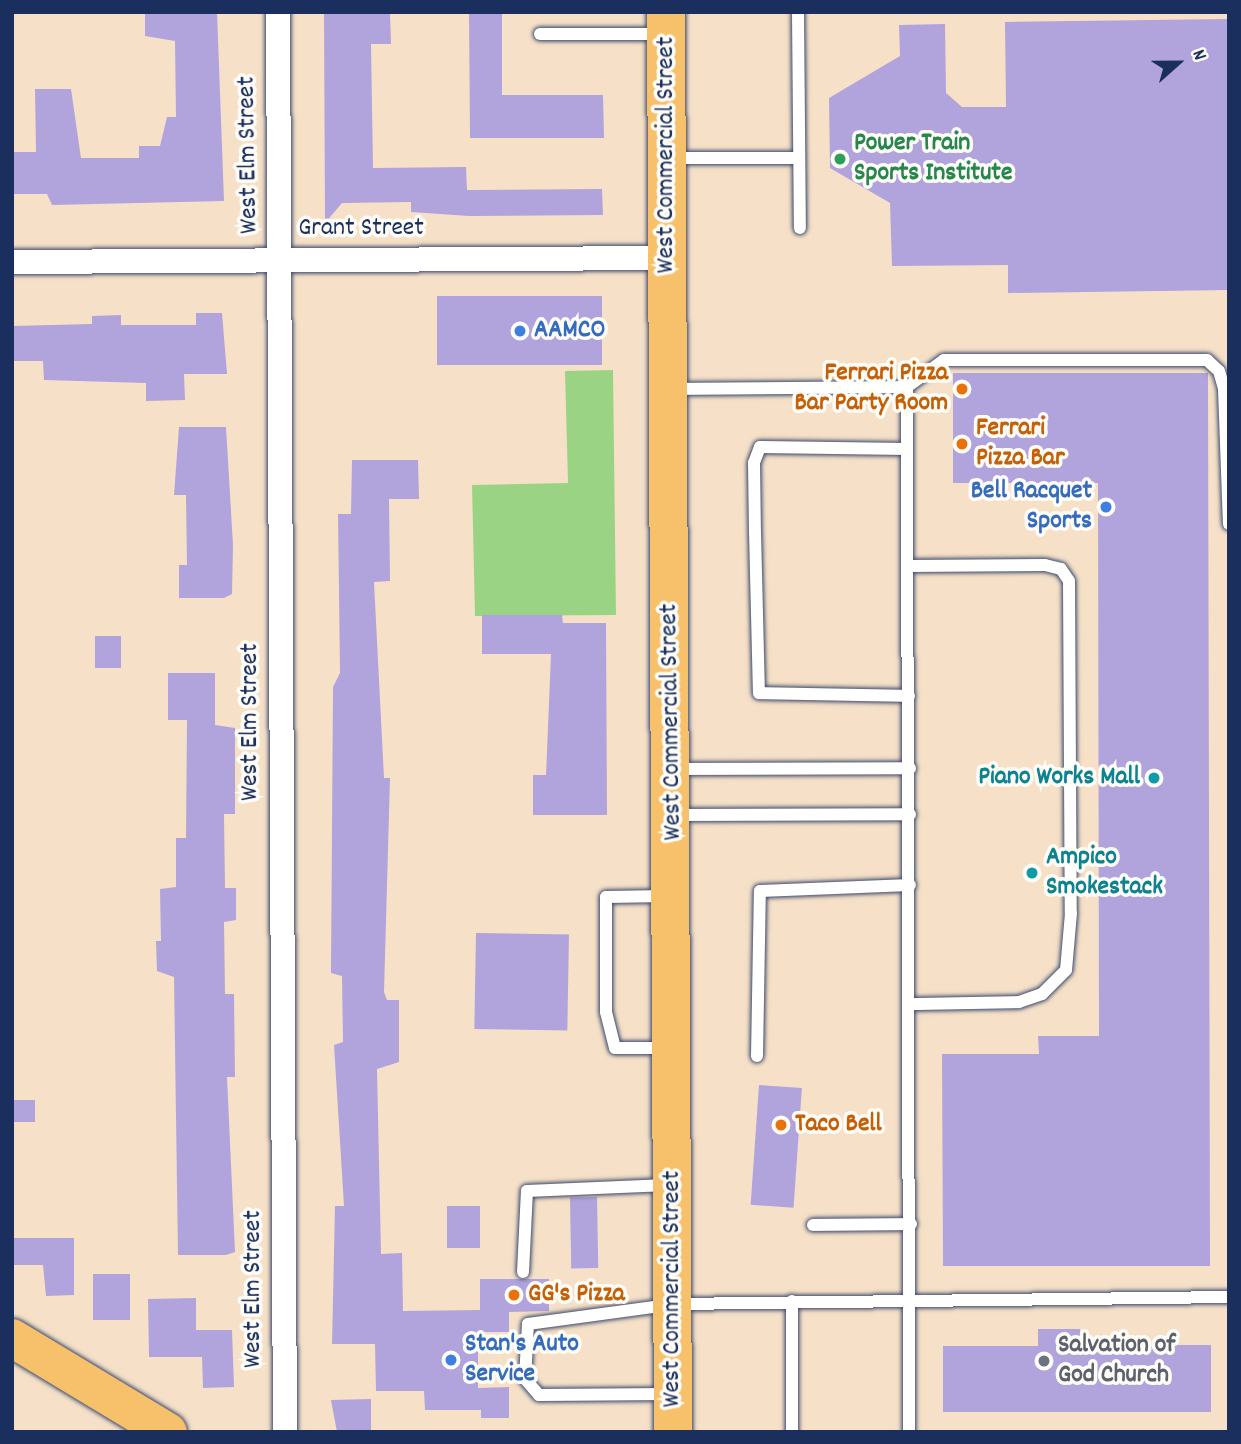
<!DOCTYPE html>
<style>
body{margin:0}
#map{position:relative;width:1241px;height:1444px;overflow:hidden;background:#f6e1c8;font-family:Dekko,sans-serif}
div>[style]{position:absolute}
.green>*{inset:0;background:#9bd385}
.building>*{inset:0;background:#b1a3dc;transform-origin:0 0}
.roads{filter:drop-shadow(0 0 2px #3c4a6e) drop-shadow(0 0 2px #3c4a6e)}
.lane>*{height:12px;margin:-6px;padding:0 6px;transform-origin:6px;border-radius:6px;background:#fff}
.street>*{height:24px;margin:-12px;padding:0 12px;transform-origin:12px;border-radius:12px;background:#fff}
.primary>*{height:38px;margin:-19px;padding:0 19px;transform-origin:19px;border-radius:19px;background:#f7c06b}
.dots>*{width:19px;height:19px;translate:-50% -50%;box-sizing:border-box;border:4px solid #fdfcf7;border-radius:50%}
span{translate:-50% -50%;white-space:nowrap;text-align:center;line-height:1.15;-webkit-text-stroke:7px #fdfcf7;paint-order:stroke}
.leisure-label{font-size:26px;color:#27864d;font-weight:700}
.left{translate:0 -50%;text-align:left}
.street-label{font-size:26px;color:#1b2f5e}
.shop-label{font-size:26px;color:#366cbe;font-weight:700}
.right{translate:-100% -50%;text-align:right}
.food-label{font-size:26px;color:#c56008;font-weight:700}
.culture-label{font-size:26px;color:#0d838f;font-weight:700}
.worship-label{font-size:26px;color:#5b616d;font-weight:700}
.frame{position:absolute;inset:0;border:14px solid #1b2f5e;pointer-events:none}
.north{position:absolute;left:1143px;top:28px;width:70px;height:70px;-webkit-text-stroke:5px #fdfcf7;paint-order:stroke;rotate:69deg;font-size:19px;font-weight:700;line-height:28px;text-align:center;color:#1b2f5e}
.north::after{content:'';display:block;margin:auto;width:24px;height:32px;background:#1b2f5e;clip-path:polygon(50% 0,100% 100%,50% 72%,0 100%)}
</style>
<div id="map">
<div class="green">
<div style="clip-path:polygon(613px 370px,616px 615px,475px 616px,472px 485px,568px 483px,565px 371px)"></div>
</div>
<div class="building">
<div style="clip-path:polygon(145px 12px,217px 12px,224px 201px,52px 205px,47px 194px,12px 194px,12px 152px,36px 152px,35px 89px,71px 89px,81px 158px,139px 158px,139px 146px,160px 146px,167px 117px,176px 117px,175px 41px,145px 36px)"></div>
<div style="clip-path:polygon(324px 12px,390px 12px,391px 44px,371px 44px,373px 168px,466px 167px,467px 190px,602px 189px,603px 215px,469px 216px,411px 212px,411px 202px,342px 203px,325px 223px)"></div>
<div style="clip-path:polygon(469px 12px,502px 12px,502px 95px,603px 95px,604px 138px,470px 138px)"></div>
<div style="clip-path:polygon(1229px 19px,1229px 290px,1008px 293px,1008px 265px,892px 266px,890px 203px,830px 168px,829px 98px,900px 56px,899px 25px,945px 24px,946px 93px,962px 107px,1006px 107px,1005px 22px)"></div>
<div style="left:437px;top:296px;width:165px;height:69px"></div>
<div style="clip-path:polygon(196px 313px,222px 313px,227px 374px,184px 374px,185px 400px,146px 401px,146px 383px,44px 380px,43px 361px,12px 361px,12px 326px,92px 324px,92px 316px,121px 315px,121px 325px,196px 325px)"></div>
<div style="clip-path:polygon(953px 373px,1208px 373px,1210px 1266px,943px 1266px,942px 1054px,1039px 1054px,1038px 1036px,1099px 1036px,1098px 483px,953px 483px)"></div>
<div style="clip-path:polygon(179px 427px,226px 427px,233px 545px,232px 594px,224px 598px,179px 598px,179px 565px,187px 565px,186px 495px,174px 495px)"></div>
<div style="clip-path:polygon(352px 460px,418px 460px,419px 499px,389px 499px,390px 581px,374px 582px,384px 778px,390px 778px,384px 992px,387px 1000px,399px 1000px,399px 1062px,377px 1069px,381px 1254px,402px 1253px,403px 1311px,480px 1310px,480px 1279px,549px 1279px,549px 1311px,509px 1312px,509px 1332px,478px 1332px,478px 1388px,509px 1387px,509px 1418px,481px 1418px,481px 1410px,425px 1410px,424px 1391px,376px 1391px,375px 1344px,332px 1344px,335px 1206px,344px 1206px,334px 1045px,343px 1042px,342px 976px,331px 973px,333px 687px,340px 673px,338px 514px,351px 514px)"></div>
<div style="clip-path:polygon(482px 615px,562px 615px,563px 623px,606px 623px,607px 815px,533px 815px,533px 775px,546px 775px,551px 654px,482px 654px)"></div>
<div style="left:95px;top:636px;width:26px;height:32px"></div>
<div style="clip-path:polygon(168px 673px,215px 673px,215px 725px,235px 728px,235px 814px,224px 814px,225px 888px,236px 888px,236px 920px,224px 922px,225px 994px,234px 994px,235px 1077px,227px 1077px,235px 1252px,226px 1255px,178px 1255px,174px 977px,157px 971px,156px 941px,161px 941px,160px 889px,176px 887px,176px 838px,186px 838px,187px 720px,168px 720px)"></div>
<div style="left:476px;top:933px;width:93px;height:96px;rotate:1deg"></div>
<div style="left:759px;top:1085px;width:43px;height:120px;rotate:4deg"></div>
<div style="left:12px;top:1100px;width:23px;height:22px"></div>
<div style="left:597px;top:1197px;width:71px;height:27px;rotate:89deg"></div>
<div style="left:447px;top:1206px;width:33px;height:42px"></div>
<div style="clip-path:polygon(12px 1238px,74px 1238px,74px 1295px,46px 1296px,43px 1265px,12px 1265px)"></div>
<div style="left:93px;top:1274px;width:37px;height:46px"></div>
<div style="clip-path:polygon(196px 1298px,196px 1330px,232px 1330px,234px 1387px,203px 1388px,202px 1357px,149px 1357px,148px 1299px)"></div>
<div style="clip-path:polygon(1038px 1329px,1080px 1329px,1080px 1345px,1211px 1345px,1211px 1412px,943px 1412px,943px 1346px,1038px 1346px)"></div>
<div style="clip-path:polygon(371px 1399px,371px 1432px,337px 1432px,331px 1400px)"></div>
</div>
<div class="roads">
<div class="lane">
<div style="left:798px;top:12px;width:216px;rotate:89.5deg"></div>
<div style="left:540px;top:34px;width:123px"></div>
<div style="left:672px;top:158px;width:127px"></div>
<div style="left:672px;top:389px;width:235px;rotate:-0.5deg"></div>
<div style="left:907px;top:449px;width:147px;rotate:-179.2deg"></div>
<div style="left:760px;top:447px;width:17px;rotate:111deg"></div>
<div style="left:754px;top:463px;width:69px;rotate:89.2deg"></div>
<div style="left:755px;top:532px;width:161px;rotate:88.6deg"></div>
<div style="left:759px;top:693px;width:150px;rotate:1.1deg"></div>
<div style="left:908px;top:566px;width:137px;rotate:-0.4deg"></div>
<div style="left:1045px;top:565px;width:16px;rotate:14deg"></div>
<div style="left:1061px;top:569px;width:14px;rotate:56deg"></div>
<div style="left:1069px;top:581px;width:332px;rotate:89.7deg"></div>
<div style="left:1071px;top:913px;width:57px;rotate:95deg"></div>
<div style="left:1066px;top:970px;width:34px;rotate:135deg"></div>
<div style="left:1042px;top:994px;width:24px;rotate:161deg"></div>
<div style="left:1019px;top:1002px;width:109px;rotate:178.9deg"></div>
<div style="left:672px;top:769px;width:238px;rotate:-0.2deg"></div>
<div style="left:673px;top:815px;width:237px;rotate:-0.2deg"></div>
<div style="left:666px;top:896px;width:60px;rotate:179deg"></div>
<div style="left:606px;top:897px;width:115px;rotate:90deg"></div>
<div style="left:606px;top:1012px;width:37px;rotate:76deg"></div>
<div style="left:615px;top:1048px;width:53px"></div>
<div style="left:757px;top:1056px;width:165px;rotate:-89deg"></div>
<div style="left:760px;top:891px;width:150px;rotate:-2.3deg"></div>
<div style="left:813px;top:1225px;width:98px;rotate:-0.6deg"></div>
<div style="left:523px;top:1272px;width:81px;rotate:-87.2deg"></div>
<div style="left:527px;top:1191px;width:140px;rotate:-2.5deg"></div>
<div style="left:669px;top:1394px;width:130px;rotate:179.6deg"></div>
<div style="left:539px;top:1395px;width:21px;rotate:-131deg"></div>
<div style="left:525px;top:1379px;width:55px;rotate:-86.9deg"></div>
<div style="left:528px;top:1324px;width:148px;rotate:-7.7deg"></div>
<div style="left:675px;top:1304px;width:554px;rotate:-0.72deg"></div>
<div style="left:792px;top:1432px;width:131px;rotate:-90deg"></div>
<div style="left:909px;top:1432px;width:1045px;rotate:-90.11deg"></div>
<div style="left:907px;top:387px;width:46px;rotate:-36.1deg"></div>
<div style="left:944px;top:360px;width:263px"></div>
<div style="left:1207px;top:360px;width:16px;rotate:43deg"></div>
<div style="left:1219px;top:371px;width:19px;rotate:74deg"></div>
<div style="left:1224px;top:389px;width:135px;rotate:87.9deg"></div>
</div>
<div class="street">
<div style="left:278px;top:12px;width:1420px;rotate:89.72deg"></div>
<div style="left:12px;top:262px;width:656px;rotate:-0.35deg"></div>
</div>
<div class="primary">
<div style="left:666px;top:12px;width:1420px;rotate:89.72deg"></div>
<div style="left:12px;top:1338px;width:182px;rotate:31.1deg"></div>
</div>
</div>
<div class="dots">
<div style="left:840px;top:159px;background:#2e9e5b"></div>
<div style="left:520px;top:331px;background:#3f7fe0"></div>
<div style="left:962px;top:389px;background:#e8710a"></div>
<div style="left:962px;top:444px;background:#e8710a"></div>
<div style="left:1106px;top:507px;background:#3f7fe0"></div>
<div style="left:1154px;top:778px;background:#0f9aa8"></div>
<div style="left:1032px;top:873px;background:#0f9aa8"></div>
<div style="left:781px;top:1125px;background:#e8710a"></div>
<div style="left:514px;top:1295px;background:#e8710a"></div>
<div style="left:451px;top:1360px;background:#3f7fe0"></div>
<div style="left:1044px;top:1361px;background:#6b7280"></div>
</div>
<div class="leisure-label">
<span class="left" style="left:854px;top:159px">Power Train<br>Sports Institute</span>
</div>
<div class="street-label">
<span style="left:249px;top:155px;rotate:-91deg">West Elm Street</span>
<span style="left:667px;top:155px;rotate:-90deg">West Commercial Street</span>
<span style="left:361px;top:229px">Grant Street</span>
<span style="left:251px;top:722px;rotate:-90deg">West Elm Street</span>
<span style="left:672px;top:722px;rotate:-91deg">West Commercial Street</span>
<span style="left:254px;top:1289px;rotate:-90deg">West Elm Street</span>
<span style="left:673px;top:1289px;rotate:-90deg">West Commercial Street</span>
</div>
<div class="shop-label">
<span class="left" style="left:534px;top:331px">AAMCO</span>
<span class="right" style="left:1092px;top:507px">Bell Racquet<br>Sports</span>
<span class="left" style="left:465px;top:1360px">Stan's Auto<br>Service</span>
</div>
<div class="food-label">
<span class="right" style="left:948px;top:389px">Ferrari Pizza<br>Bar Party Room</span>
<span class="left" style="left:976px;top:444px">Ferrari<br>Pizza Bar</span>
<span class="left" style="left:795px;top:1125px">Taco Bell</span>
<span class="left" style="left:528px;top:1295px">GG's Pizza</span>
</div>
<div class="culture-label">
<span class="right" style="left:1140px;top:778px">Piano Works Mall</span>
<span class="left" style="left:1046px;top:873px">Ampico<br>Smokestack</span>
</div>
<div class="worship-label">
<span class="left" style="left:1058px;top:1361px">Salvation of<br>God Church</span>
</div>
<div class="frame"></div>
<div class="north">N</div>
</div>
